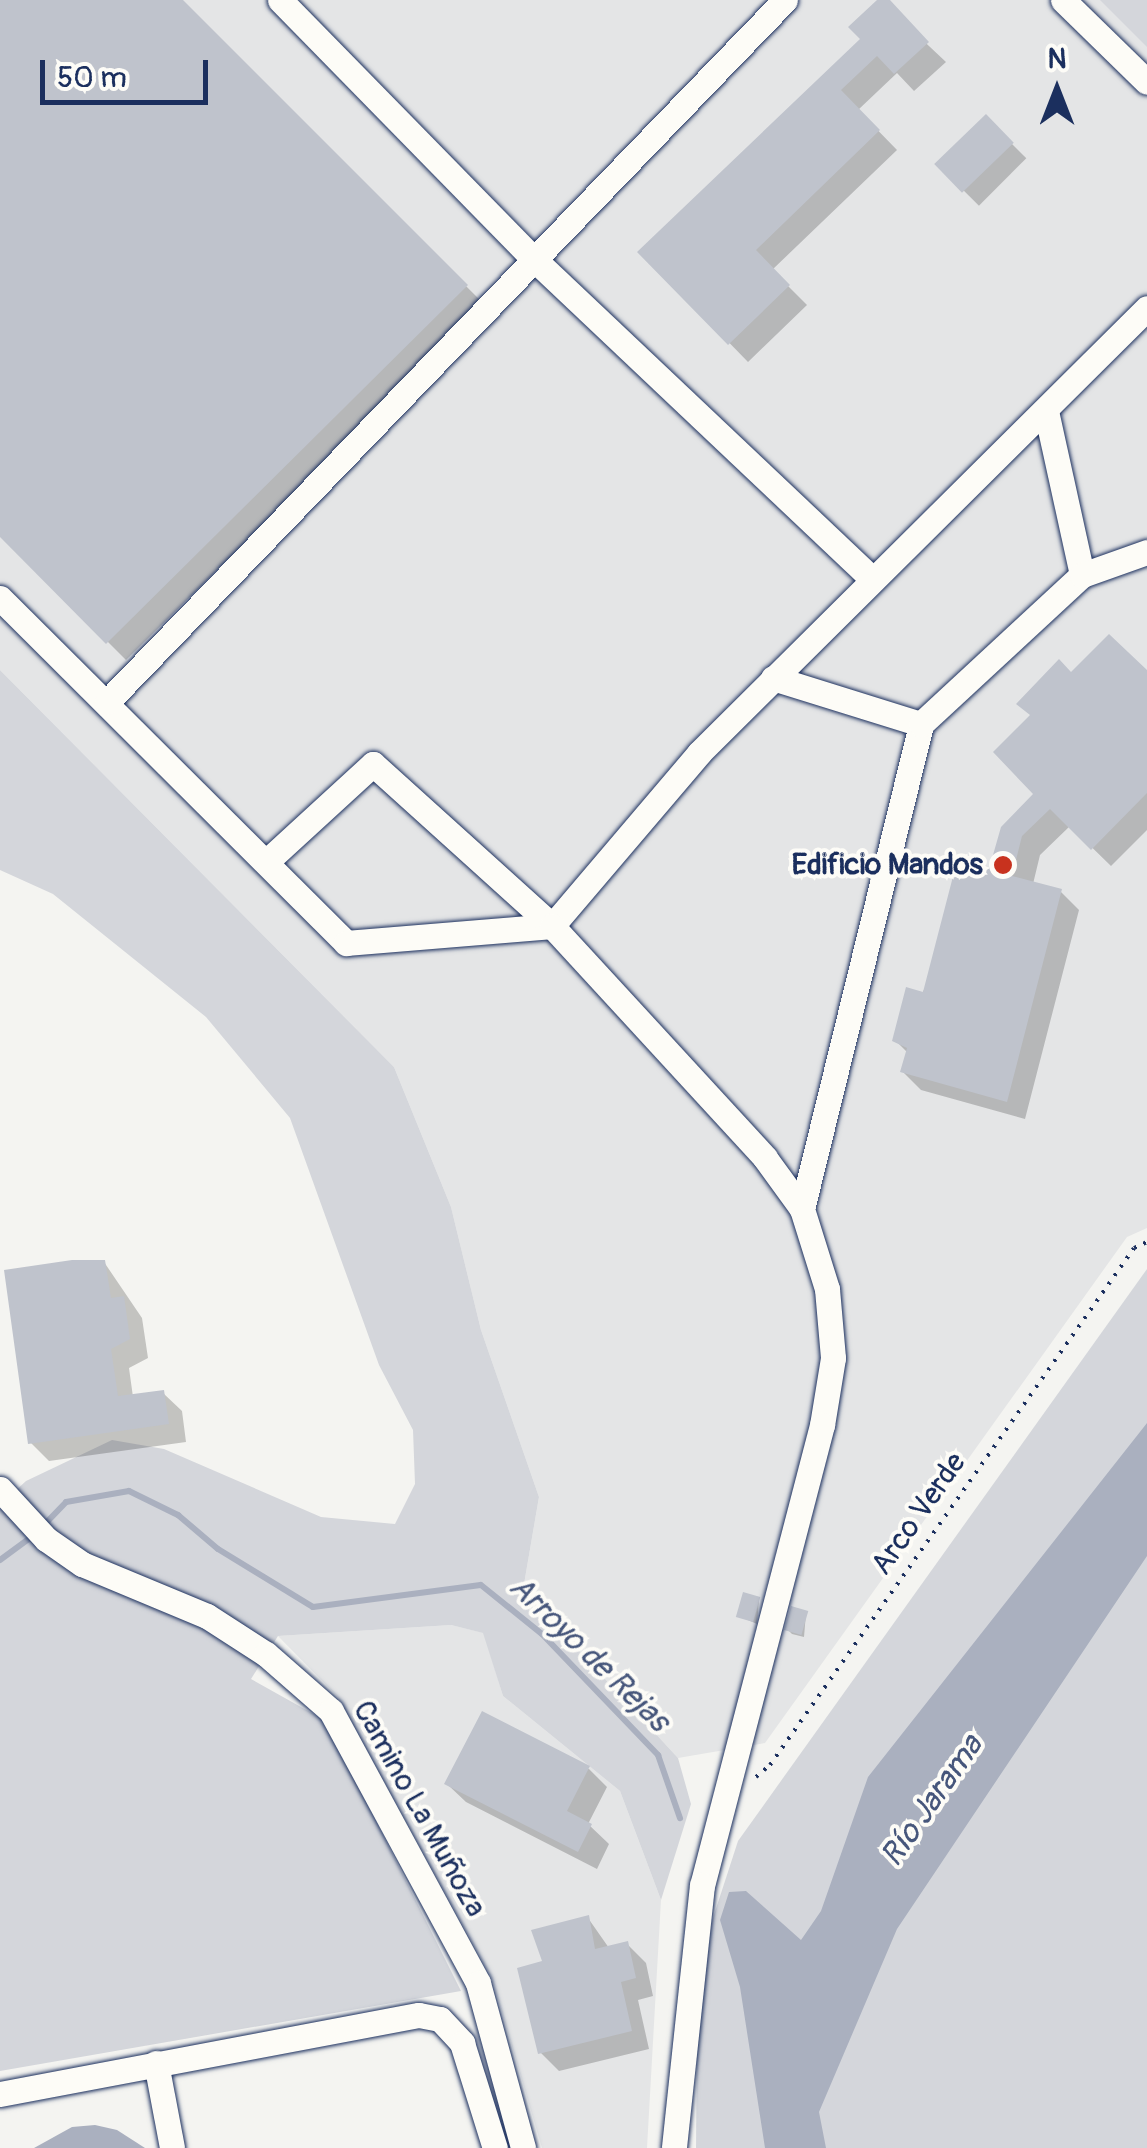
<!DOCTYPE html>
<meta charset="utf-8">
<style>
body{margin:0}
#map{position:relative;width:1147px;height:2148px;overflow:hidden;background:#f4f4f1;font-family:Pangolin,sans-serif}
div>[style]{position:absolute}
.built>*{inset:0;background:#e4e5e6}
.green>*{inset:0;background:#d4d6db}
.water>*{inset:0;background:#aab0bf}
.shadow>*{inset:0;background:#0003;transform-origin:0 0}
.stream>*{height:6px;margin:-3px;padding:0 3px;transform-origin:3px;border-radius:3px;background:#aab0bf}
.building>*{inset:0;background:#bfc3cc;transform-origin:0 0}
.path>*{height:4px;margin-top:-2px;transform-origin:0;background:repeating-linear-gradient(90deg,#1b2f5e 0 2.5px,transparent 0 10.5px)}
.roads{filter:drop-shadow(0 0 2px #1b2f5e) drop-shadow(0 0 2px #1b2f5e)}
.minor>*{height:25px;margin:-12.5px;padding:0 12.5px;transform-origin:12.5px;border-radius:12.5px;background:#fdfcf7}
.dots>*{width:28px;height:28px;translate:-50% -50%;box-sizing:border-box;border:5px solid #fdfcf7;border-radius:50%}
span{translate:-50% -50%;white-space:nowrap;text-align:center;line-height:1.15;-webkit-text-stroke:8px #fdfcf7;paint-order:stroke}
.poi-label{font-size:30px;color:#1b2f5e;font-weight:700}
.right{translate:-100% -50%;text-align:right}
.street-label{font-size:30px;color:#1b2f5e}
.water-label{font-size:32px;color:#46567b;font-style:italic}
.north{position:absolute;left:1007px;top:40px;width:100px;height:100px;-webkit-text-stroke:8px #fdfcf7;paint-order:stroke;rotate:0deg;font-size:28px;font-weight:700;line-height:40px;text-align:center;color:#1b2f5e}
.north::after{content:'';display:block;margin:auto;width:35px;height:45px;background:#1b2f5e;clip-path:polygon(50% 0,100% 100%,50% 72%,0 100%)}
.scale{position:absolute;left:40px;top:60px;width:168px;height:45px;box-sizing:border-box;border:5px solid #1b2f5e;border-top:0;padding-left:12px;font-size:30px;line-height:35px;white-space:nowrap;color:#1b2f5e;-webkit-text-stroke:8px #fdfcf7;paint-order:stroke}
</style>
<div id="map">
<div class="built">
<div style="clip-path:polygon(0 0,1147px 0,1147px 1228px,1127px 1237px,765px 1743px,678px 1758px,523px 1590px,539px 1497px,481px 1330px,451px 1207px,394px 1067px,0 670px)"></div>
<div style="clip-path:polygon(451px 1625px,484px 1633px,503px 1696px,620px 1791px,661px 1900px,647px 2148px,542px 2148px,492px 1978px,338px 1697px,278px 1636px)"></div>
</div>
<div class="green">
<div style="clip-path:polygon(1100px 0,1147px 0,1147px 47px)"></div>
<div style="clip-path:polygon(0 670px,394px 1067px,451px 1207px,481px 1330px,539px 1497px,523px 1590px,678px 1758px,691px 1804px,661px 1900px,620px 1791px,503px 1696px,483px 1633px,451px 1625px,278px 1636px,251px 1679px,326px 1721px,461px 1991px,0 2071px,0 1505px,26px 1481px,112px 1440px,164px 1449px,321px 1517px,395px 1524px,415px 1484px,413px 1430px,379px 1365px,290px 1118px,206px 1017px,53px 894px,0 870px)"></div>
<div style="clip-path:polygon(1147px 1269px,1147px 2148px,696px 2148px,697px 2034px,712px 1921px,738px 1841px)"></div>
</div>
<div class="water">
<div style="clip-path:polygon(1147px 1423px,1147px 1556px,897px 1929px,819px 2112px,826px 2148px,765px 2148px,740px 1987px,720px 1920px,729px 1892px,746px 1891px,801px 1940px,821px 1911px,868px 1777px)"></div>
<div style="clip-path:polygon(95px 2125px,117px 2130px,145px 2148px,34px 2148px,72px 2127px)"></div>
</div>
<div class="shadow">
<div style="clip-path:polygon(0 0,179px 0,485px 305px,126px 660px,0 534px)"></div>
<div style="clip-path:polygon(880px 0,946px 62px,914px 91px,897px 73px,858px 110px,897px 150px,772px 270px,807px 305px,748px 362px,641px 252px,863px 39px)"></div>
<div style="left:986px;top:118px;width:57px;height:67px;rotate:45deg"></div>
<div style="clip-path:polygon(1147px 674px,1147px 830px,1111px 866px,1070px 826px,1040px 855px,1033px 884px,1061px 892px,1079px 910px,1025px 1119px,921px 1090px,903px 1072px,908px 1053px,895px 1040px,1037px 794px,1072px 675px)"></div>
<div style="clip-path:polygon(104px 1262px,142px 1318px,148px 1358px,129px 1368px,133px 1397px,163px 1393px,182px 1411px,186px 1442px,49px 1461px,30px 1442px)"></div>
<div style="clip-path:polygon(759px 1600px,757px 1624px,739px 1616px)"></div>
<div style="clip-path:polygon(806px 1613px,804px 1637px,792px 1634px,788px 1630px)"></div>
<div style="clip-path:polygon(589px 1769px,607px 1787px,588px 1824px,609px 1844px,597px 1869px,466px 1802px,447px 1784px)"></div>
<div style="clip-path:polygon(588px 1918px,609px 1948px,627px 1944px,646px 1963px,653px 1996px,638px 2000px,649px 2049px,559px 2071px,541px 2053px,545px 1963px)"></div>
</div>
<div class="stream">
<div style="left:43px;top:1526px;width:33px;rotate:-46deg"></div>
<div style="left:66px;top:1502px;width:64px;rotate:-9.9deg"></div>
<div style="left:129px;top:1491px;width:55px;rotate:26.1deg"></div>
<div style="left:178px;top:1515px;width:52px;rotate:40.4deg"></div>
<div style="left:218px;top:1549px;width:111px;rotate:31.4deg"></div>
<div style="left:313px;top:1607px;width:169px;rotate:-7.5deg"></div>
<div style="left:481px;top:1585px;width:78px;rotate:38.8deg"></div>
<div style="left:542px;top:1634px;width:168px;rotate:46.2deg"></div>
<div style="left:658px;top:1755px;width:67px;rotate:70.8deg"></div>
<div style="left:0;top:1560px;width:42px;rotate:-36.3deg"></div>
</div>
<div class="building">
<div style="clip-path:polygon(0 0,183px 0,468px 285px,106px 644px,0 537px)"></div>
<div style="clip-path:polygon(877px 0,890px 0,929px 42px,894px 74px,877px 56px,841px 90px,880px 130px,756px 250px,790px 285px,728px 345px,637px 252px,860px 39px,848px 27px)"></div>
<div style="left:986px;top:114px;width:40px;height:72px;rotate:46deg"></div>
<div style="clip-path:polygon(1109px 634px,1147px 670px,1147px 793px,1091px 850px,1050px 809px,1022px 836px,1012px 876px,1062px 889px,1007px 1102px,900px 1072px,907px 1048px,892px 1041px,906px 987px,923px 992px,957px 861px,989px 869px,1001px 827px,1033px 794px,993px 752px,1030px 715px,1016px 704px,1059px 659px,1071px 672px)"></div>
<div style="clip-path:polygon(72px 1260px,105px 1260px,111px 1298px,124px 1296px,130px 1339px,111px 1349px,118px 1396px,164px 1390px,169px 1424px,28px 1444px,4px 1270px)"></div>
<div style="left:743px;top:1592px;width:18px;height:26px;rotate:16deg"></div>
<div style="left:791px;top:1606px;width:18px;height:25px;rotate:16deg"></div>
<div style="clip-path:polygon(482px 1711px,590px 1766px,567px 1811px,592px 1824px,578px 1852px,444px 1784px)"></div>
<div style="clip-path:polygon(589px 1915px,595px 1949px,628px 1941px,636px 1978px,621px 1982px,632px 2031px,538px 2054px,517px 1968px,542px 1961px,531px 1930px)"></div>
</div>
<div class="path">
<div style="left:756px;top:1777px;width:18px;rotate:-41deg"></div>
<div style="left:770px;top:1765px;width:632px;rotate:-54.85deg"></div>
<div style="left:1134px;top:1248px;width:14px;rotate:-25deg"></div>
</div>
<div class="roads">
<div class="minor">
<div style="left:280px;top:0;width:366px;rotate:45.6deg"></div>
<div style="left:536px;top:261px;width:461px;rotate:43.4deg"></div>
<div style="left:1063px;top:0;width:117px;rotate:44.3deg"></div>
<div style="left:1046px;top:411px;width:168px;rotate:77.6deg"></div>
<div style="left:0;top:598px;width:489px;rotate:44.9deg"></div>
<div style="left:346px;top:943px;width:207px;rotate:-4.7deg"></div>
<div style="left:552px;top:926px;width:227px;rotate:-49.6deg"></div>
<div style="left:699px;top:753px;width:631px;rotate:-44.81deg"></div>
<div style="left:773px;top:678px;width:155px;rotate:17.3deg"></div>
<div style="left:107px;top:702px;width:976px;rotate:-46deg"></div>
<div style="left:266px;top:862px;width:145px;rotate:-42.5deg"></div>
<div style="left:373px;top:764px;width:241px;rotate:42.1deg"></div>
<div style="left:552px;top:926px;width:315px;rotate:47.4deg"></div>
<div style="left:765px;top:1158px;width:63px;rotate:54deg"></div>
<div style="left:802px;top:1209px;width:84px;rotate:72.6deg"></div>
<div style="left:827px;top:1289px;width:69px;rotate:85deg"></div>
<div style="left:833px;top:1358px;width:68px;rotate:99.3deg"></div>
<div style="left:822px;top:1425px;width:475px;rotate:104.6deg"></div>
<div style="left:702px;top:1885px;width:264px;rotate:96.1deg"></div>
<div style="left:802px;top:1209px;width:499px;rotate:-76.2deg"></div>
<div style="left:921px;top:724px;width:219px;rotate:-42.8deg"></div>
<div style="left:1082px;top:575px;width:69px;rotate:-19.5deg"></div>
<div style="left:0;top:1489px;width:68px;rotate:47.4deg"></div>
<div style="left:46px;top:1539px;width:44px;rotate:34.8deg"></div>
<div style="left:82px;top:1564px;width:135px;rotate:22.6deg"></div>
<div style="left:207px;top:1616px;width:70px;rotate:32.8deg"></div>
<div style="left:266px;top:1654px;width:86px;rotate:41.2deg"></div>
<div style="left:331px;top:1711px;width:309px;rotate:61.6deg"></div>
<div style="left:478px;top:1983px;width:171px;rotate:74.7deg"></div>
<div style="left:156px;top:2063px;width:86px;rotate:79.3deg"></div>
<div style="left:0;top:2094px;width:426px;rotate:-10.7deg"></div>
<div style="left:419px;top:2015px;width:21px;rotate:11deg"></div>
<div style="left:440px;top:2019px;width:33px;rotate:47deg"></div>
<div style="left:462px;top:2043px;width:110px;rotate:72.6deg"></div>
</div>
</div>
<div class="dots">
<div style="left:1003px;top:865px;background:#c8321e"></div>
</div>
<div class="poi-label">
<span class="right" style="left:983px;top:865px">Edificio Mandos</span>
</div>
<div class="street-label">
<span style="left:919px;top:1514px;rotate:-55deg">Arco Verde</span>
<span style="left:419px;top:1809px;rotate:61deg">Camino La Muñoza</span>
</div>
<div class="water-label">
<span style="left:589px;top:1654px;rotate:44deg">Arroyo de Rejas</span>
<span style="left:932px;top:1801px;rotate:-55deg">Río Jarama</span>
</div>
<div class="north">N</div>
<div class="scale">50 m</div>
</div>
